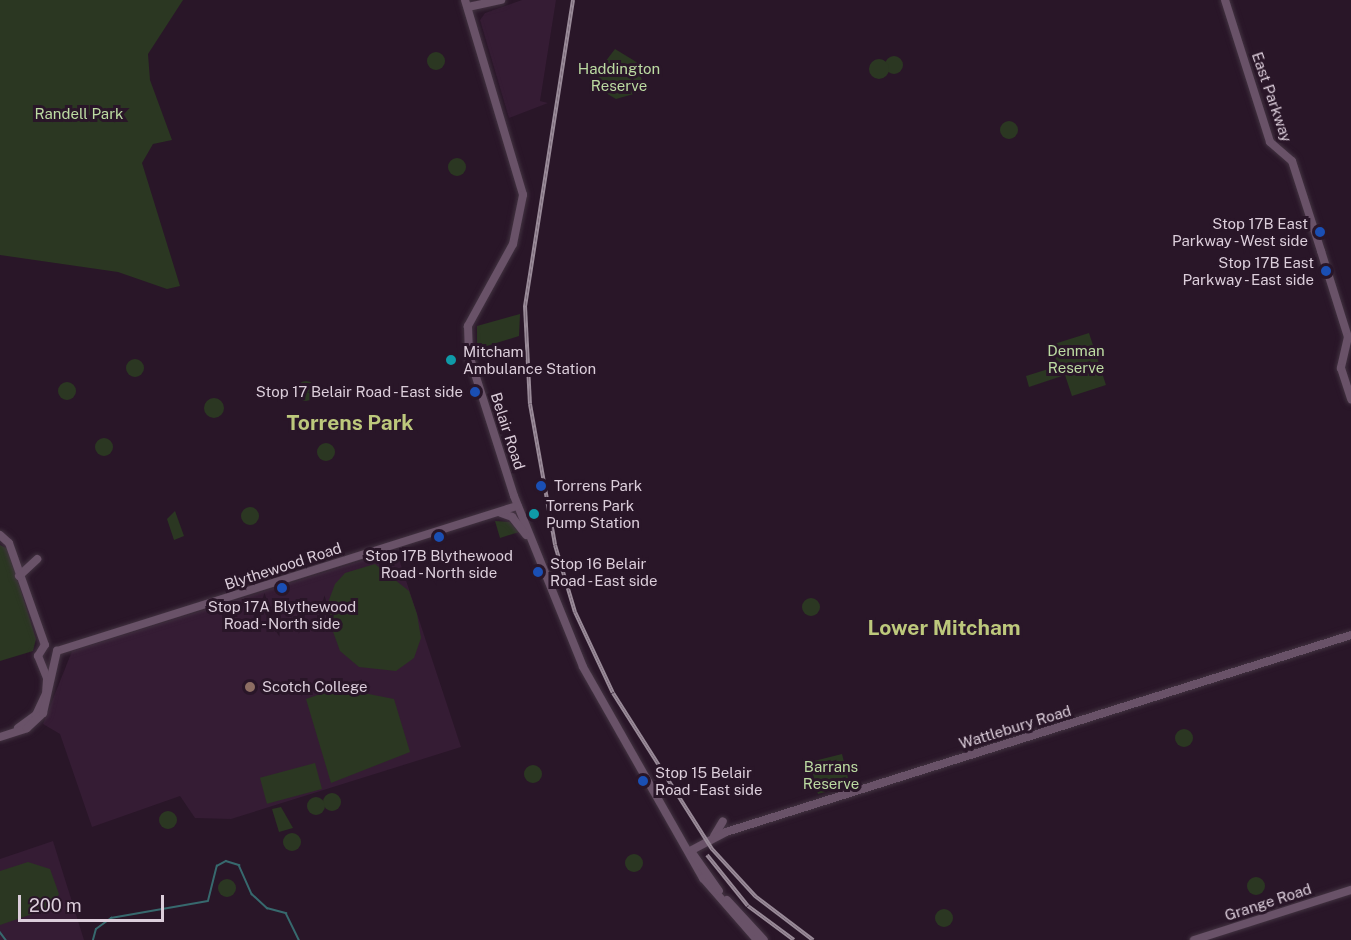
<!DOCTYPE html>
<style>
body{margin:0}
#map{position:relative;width:1351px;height:940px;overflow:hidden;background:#291628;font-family:"Public Sans",sans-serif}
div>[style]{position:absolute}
.built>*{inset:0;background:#351c34}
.green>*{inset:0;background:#2b3722;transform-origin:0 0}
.round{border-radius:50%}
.stream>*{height:1.5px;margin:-0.75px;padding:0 0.75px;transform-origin:0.75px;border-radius:0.75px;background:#37696e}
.roads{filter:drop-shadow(0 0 2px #423341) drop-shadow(0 0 2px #423341)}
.secondary>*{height:8px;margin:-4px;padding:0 4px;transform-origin:4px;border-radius:4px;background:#695268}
.rail>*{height:4px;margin-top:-2px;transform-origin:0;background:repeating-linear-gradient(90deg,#291628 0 4.5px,#998a98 0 9px);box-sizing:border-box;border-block:2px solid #998a98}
.dots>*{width:16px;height:16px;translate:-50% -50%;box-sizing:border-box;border:3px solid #291628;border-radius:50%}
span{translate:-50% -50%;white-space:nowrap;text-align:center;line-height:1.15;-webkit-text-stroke:6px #291628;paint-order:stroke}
.park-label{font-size:15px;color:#bcdba2}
.street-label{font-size:15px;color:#dccedb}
.poi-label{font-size:15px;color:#dccedb}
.right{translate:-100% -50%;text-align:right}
.left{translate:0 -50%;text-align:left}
.district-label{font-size:21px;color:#bdc87c;font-weight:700}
.scale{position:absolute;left:18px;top:895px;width:146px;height:27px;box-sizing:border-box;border:3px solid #dccedb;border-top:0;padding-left:8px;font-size:18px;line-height:21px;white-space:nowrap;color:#dccedb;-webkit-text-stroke:4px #291628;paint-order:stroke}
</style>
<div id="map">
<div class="built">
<div style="clip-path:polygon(522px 0,556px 0,540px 101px,548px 103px,509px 118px,480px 20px,485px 13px)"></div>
<div style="clip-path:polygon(396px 550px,461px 747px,231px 819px,195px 818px,180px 796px,92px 827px,60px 734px,43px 724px,72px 651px)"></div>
<div style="clip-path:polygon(53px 841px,84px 940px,0 940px,0 859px)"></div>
</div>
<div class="green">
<div style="clip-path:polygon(0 0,183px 0,148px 54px,150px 80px,172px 140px,153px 144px,142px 163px,180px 286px,167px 289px,118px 272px,0 255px)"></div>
<div style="clip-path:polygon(615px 49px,638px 63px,644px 91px,616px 99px,589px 83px)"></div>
<div class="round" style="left:427px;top:52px;width:18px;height:18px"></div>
<div class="round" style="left:885px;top:56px;width:18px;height:18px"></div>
<div class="round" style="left:869px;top:59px;width:20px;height:20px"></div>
<div class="round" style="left:1000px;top:121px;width:18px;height:18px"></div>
<div class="round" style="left:448px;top:158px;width:18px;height:18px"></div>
<div style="clip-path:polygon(520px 314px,519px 336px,477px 349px,477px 326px)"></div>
<div style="clip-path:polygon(1089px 333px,1106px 385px,1072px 396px,1065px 375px,1029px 387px,1026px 376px,1058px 366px,1051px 345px)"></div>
<div class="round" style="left:126px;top:359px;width:18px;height:18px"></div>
<div class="round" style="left:296px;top:381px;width:20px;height:20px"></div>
<div class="round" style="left:58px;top:382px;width:18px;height:18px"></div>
<div class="round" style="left:204px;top:398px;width:20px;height:20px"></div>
<div class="round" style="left:95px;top:438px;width:18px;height:18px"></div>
<div class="round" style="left:317px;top:443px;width:18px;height:18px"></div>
<div class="round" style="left:241px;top:507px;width:18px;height:18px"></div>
<div style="clip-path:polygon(175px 511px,184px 536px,174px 540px,167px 519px)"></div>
<div style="clip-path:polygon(495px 521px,510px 522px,519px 532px,500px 538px)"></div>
<div style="clip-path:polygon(0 545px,8px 549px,36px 639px,33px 651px,0 661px)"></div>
<div style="clip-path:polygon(375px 564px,409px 591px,417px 614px,421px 638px,414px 658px,396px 671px,359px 667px,340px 651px,331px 626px,329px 600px,335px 584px,345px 573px)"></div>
<div class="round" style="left:802px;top:598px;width:18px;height:18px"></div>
<div style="clip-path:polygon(338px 688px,394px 699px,410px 752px,331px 783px,306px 699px)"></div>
<div class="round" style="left:1175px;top:729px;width:18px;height:18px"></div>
<div style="left:842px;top:754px;width:33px;height:33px;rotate:76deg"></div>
<div style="left:315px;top:763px;width:27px;height:57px;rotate:75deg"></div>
<div class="round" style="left:524px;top:765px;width:18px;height:18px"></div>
<div class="round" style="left:323px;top:793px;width:18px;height:18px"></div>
<div class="round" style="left:307px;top:797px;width:18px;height:18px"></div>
<div style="clip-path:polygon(281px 807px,293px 828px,279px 832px,272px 809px)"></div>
<div class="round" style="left:159px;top:811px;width:18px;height:18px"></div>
<div class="round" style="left:283px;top:833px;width:18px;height:18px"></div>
<div class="round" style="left:625px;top:854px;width:18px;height:18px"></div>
<div style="clip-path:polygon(28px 862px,50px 869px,59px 894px,50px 908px,0 925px,0 871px)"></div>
<div class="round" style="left:1247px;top:877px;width:18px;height:18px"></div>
<div class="round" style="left:218px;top:879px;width:18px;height:18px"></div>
<div class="round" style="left:935px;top:909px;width:18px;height:18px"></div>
</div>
<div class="stream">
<div style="left:0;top:932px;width:10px;rotate:53deg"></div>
<div style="left:93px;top:940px;width:11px;rotate:-75deg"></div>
<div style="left:96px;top:929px;width:19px;rotate:-36deg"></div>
<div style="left:111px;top:918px;width:98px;rotate:-9.9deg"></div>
<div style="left:208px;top:901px;width:36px;rotate:-76deg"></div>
<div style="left:217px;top:866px;width:10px;rotate:-29deg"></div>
<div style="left:226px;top:861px;width:14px;rotate:17deg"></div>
<div style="left:239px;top:865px;width:32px;rotate:66deg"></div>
<div style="left:252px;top:894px;width:21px;rotate:43deg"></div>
<div style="left:267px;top:908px;width:20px;rotate:15deg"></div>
<div style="left:286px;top:913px;width:30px;rotate:64deg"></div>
</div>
<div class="roads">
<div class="secondary">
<div style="left:465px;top:0;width:203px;rotate:73.4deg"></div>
<div style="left:523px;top:195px;width:50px;rotate:101.5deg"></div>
<div style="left:513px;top:244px;width:94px;rotate:118.8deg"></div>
<div style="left:468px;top:326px;width:29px;rotate:88deg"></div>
<div style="left:469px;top:355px;width:148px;rotate:72.3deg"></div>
<div style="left:514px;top:496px;width:184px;rotate:68deg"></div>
<div style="left:583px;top:667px;width:243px;rotate:60.4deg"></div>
<div style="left:703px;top:878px;width:82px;rotate:48.9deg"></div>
<div style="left:1225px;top:0;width:149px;rotate:72.4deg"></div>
<div style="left:1270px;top:142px;width:29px;rotate:41deg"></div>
<div style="left:1292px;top:161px;width:95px;rotate:72.1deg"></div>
<div style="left:1321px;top:251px;width:90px;rotate:72.6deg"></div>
<div style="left:1348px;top:337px;width:32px;rotate:103deg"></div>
<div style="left:1341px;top:368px;width:33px;rotate:72deg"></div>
<div style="left:468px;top:7px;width:34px;rotate:-12deg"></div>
<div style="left:501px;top:513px;width:12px;rotate:20deg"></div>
<div style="left:512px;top:517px;width:23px;rotate:52deg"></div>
<div style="left:0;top:535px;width:12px;rotate:42deg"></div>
<div style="left:9px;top:543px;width:108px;rotate:70.6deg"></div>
<div style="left:19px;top:576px;width:25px;rotate:-43deg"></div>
<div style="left:57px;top:651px;width:483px;rotate:-17.5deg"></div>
<div style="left:18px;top:728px;width:22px;rotate:-36deg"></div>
<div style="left:36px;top:715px;width:23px;rotate:-65deg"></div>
<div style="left:46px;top:694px;width:16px;rotate:-86deg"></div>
<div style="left:47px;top:678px;width:24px;rotate:-112deg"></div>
<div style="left:38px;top:656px;width:13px;rotate:-58deg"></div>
<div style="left:0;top:737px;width:28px;rotate:-18deg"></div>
<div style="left:27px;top:728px;width:22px;rotate:-43deg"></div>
<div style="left:43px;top:713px;width:64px;rotate:-77.3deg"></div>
<div style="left:714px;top:836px;width:17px;rotate:-59deg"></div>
<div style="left:690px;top:851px;width:41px;rotate:-27.8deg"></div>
<div style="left:726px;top:832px;width:655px;rotate:-17.49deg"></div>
<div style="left:693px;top:854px;width:45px;rotate:54.9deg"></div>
<div style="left:727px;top:900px;width:54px;rotate:47.2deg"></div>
<div style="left:1194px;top:940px;width:165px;rotate:-17.7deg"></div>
</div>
</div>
<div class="rail">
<div style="left:573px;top:0;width:310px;rotate:98.9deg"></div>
<div style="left:525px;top:306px;width:98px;rotate:87.1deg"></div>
<div style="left:530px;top:404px;width:143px;rotate:79.9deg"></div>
<div style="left:555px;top:545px;width:70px;rotate:73.4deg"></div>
<div style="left:575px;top:612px;width:89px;rotate:64.9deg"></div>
<div style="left:613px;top:693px;width:185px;rotate:57.6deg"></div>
<div style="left:712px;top:849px;width:64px;rotate:47.5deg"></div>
<div style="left:755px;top:896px;width:73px;rotate:37.2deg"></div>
<div style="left:707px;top:855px;width:65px;rotate:51.2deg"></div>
<div style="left:748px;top:906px;width:57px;rotate:36.5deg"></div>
</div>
<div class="dots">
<div style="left:1320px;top:232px;background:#1a4fb4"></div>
<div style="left:1326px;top:271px;background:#1a4fb4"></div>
<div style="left:451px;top:360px;background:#0f9aa8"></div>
<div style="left:475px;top:392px;background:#1a4fb4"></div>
<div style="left:541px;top:486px;background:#1a4fb4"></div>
<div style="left:534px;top:514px;background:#0f9aa8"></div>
<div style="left:439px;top:537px;background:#1a4fb4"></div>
<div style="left:538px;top:572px;background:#1a4fb4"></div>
<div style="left:282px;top:588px;background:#1a4fb4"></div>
<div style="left:250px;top:687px;background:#8d6e63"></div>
<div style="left:643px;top:781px;background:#1a4fb4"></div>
</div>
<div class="park-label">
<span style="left:619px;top:77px">Haddington<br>Reserve</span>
<span style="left:79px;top:114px">Randell Park</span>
<span style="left:1076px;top:359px">Denman<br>Reserve</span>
<span style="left:831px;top:775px">Barrans<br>Reserve</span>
</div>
<div class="street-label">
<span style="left:1272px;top:97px;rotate:71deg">East Parkway</span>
<span style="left:508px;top:431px;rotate:72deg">Belair Road</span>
<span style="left:283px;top:566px;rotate:-18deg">Blythewood Road</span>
<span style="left:1015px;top:727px;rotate:-17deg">Wattlebury Road</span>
<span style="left:1268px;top:902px;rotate:-18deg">Grange Road</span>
</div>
<div class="poi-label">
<span class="right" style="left:1308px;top:232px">Stop 17B East<br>Parkway - West side</span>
<span class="right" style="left:1314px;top:271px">Stop 17B East<br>Parkway - East side</span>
<span class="left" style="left:463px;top:360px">Mitcham<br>Ambulance Station</span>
<span class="right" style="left:463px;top:392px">Stop 17 Belair Road - East side</span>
<span class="left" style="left:554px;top:486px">Torrens Park</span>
<span class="left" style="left:546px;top:514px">Torrens Park<br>Pump Station</span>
<span style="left:439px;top:564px">Stop 17B Blythewood<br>Road - North side</span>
<span class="left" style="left:550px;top:572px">Stop 16 Belair<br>Road - East side</span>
<span style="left:282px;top:615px">Stop 17A Blythewood<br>Road - North side</span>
<span class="left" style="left:262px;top:687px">Scotch College</span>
<span class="left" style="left:655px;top:781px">Stop 15 Belair<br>Road - East side</span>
</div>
<div class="district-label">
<span style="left:350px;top:423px">Torrens Park</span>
<span style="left:944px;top:628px">Lower Mitcham</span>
</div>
<div class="scale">200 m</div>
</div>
